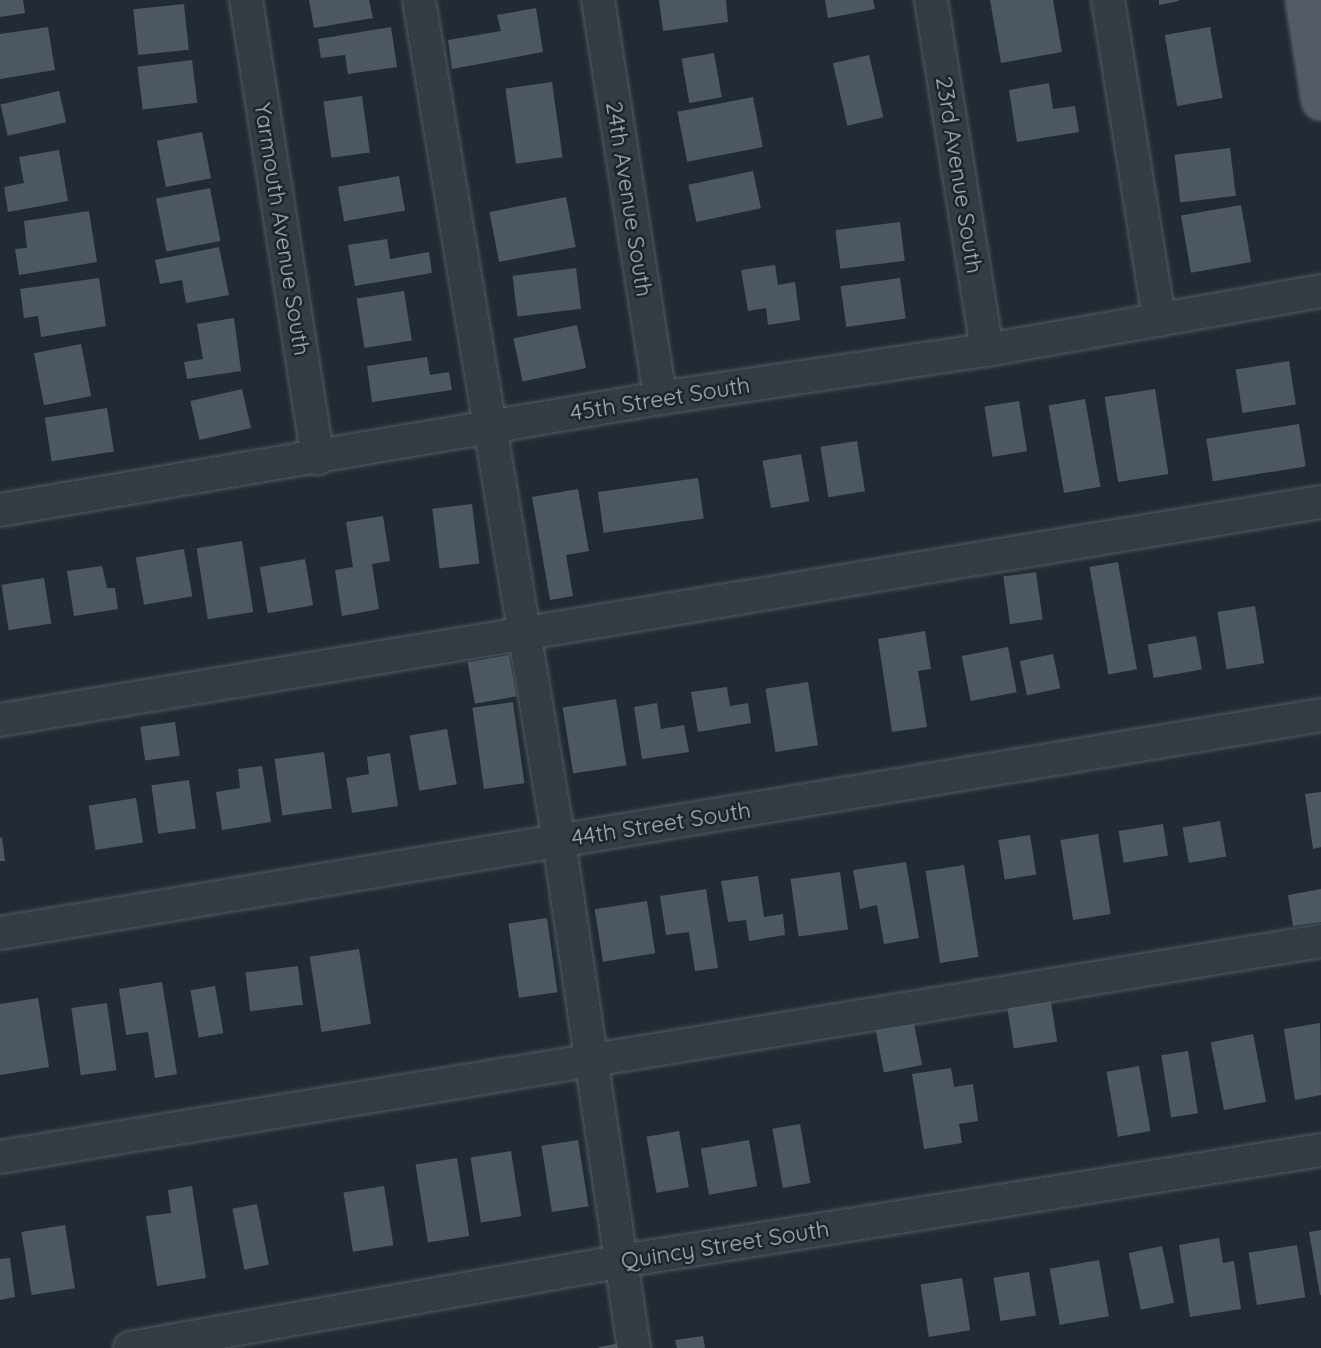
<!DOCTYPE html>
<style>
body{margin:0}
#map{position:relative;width:1321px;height:1348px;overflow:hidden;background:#222b33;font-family:Quicksand,sans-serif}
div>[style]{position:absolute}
.building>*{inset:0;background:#4d5861;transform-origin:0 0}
.roads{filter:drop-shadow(0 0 2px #525b62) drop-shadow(0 0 2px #525b62)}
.minor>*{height:32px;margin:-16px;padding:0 16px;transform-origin:16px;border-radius:16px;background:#353d44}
.major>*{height:38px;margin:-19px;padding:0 19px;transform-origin:19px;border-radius:19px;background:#535c64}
span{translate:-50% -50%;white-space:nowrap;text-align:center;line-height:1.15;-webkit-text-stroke:5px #1a2228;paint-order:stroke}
.street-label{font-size:23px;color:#afb8c1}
</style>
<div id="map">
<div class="building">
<div style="clip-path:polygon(0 0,23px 0,25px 13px,0 17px)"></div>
<div style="clip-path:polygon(309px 0,369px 0,373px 18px,314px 28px)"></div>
<div style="clip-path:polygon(659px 0,726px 0,728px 22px,663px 31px)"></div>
<div style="clip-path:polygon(825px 0,873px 0,875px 9px,828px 18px)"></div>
<div style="clip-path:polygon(990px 0,1053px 0,1062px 52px,1001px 63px)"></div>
<div style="clip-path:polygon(1159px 0,1178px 0,1179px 1px,1159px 5px)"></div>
<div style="left:184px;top:4px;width:46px;height:51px;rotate:84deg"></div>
<div style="clip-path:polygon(536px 8px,543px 52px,452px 69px,448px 40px,501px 31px,497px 15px)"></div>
<div style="clip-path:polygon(48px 27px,55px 70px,0 79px,0 34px)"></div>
<div style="clip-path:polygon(391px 27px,397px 67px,348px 74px,345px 55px,321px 58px,318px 39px)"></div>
<div style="left:1210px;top:27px;width:72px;height:46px;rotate:80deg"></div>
<div style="left:714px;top:53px;width:45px;height:33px;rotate:80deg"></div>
<div style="left:869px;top:55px;width:64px;height:37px;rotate:77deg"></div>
<div style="left:192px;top:60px;width:43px;height:55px;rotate:83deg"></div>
<div style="left:552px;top:82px;width:76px;height:47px;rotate:82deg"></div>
<div style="clip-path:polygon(1049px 83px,1053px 109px,1075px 106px,1079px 132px,1017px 142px,1009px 90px)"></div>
<div style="left:59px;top:91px;width:32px;height:60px;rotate:77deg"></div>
<div style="left:362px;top:96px;width:57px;height:39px;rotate:82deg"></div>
<div style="left:753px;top:97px;width:51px;height:77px;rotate:79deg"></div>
<div style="left:202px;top:132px;width:47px;height:46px;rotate:79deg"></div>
<div style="left:1230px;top:148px;width:48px;height:56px;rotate:83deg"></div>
<div style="clip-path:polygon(59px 150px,68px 201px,8px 212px,4px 187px,24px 183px,19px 157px)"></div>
<div style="left:753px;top:171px;width:38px;height:66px;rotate:78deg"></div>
<div style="left:399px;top:176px;width:35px;height:62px;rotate:80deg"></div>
<div style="left:210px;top:188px;width:54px;height:55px;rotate:79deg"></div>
<div style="left:566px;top:197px;width:51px;height:78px;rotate:79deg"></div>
<div style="left:1241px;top:205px;width:58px;height:61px;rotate:80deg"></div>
<div style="clip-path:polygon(89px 211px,97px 262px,19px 275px,15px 249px,27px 248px,24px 221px)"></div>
<div style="left:900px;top:222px;width:39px;height:65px;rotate:83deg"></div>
<div style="clip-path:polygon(387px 239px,390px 259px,429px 252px,432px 273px,355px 286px,348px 245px)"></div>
<div style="clip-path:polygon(219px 247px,229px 295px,186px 303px,182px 280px,160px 284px,155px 260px)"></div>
<div style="clip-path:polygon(775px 265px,778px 285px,795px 282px,800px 320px,768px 325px,766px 308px,748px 311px,741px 270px)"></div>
<div style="left:576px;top:268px;width:41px;height:64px;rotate:83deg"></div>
<div style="clip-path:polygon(99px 278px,106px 326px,41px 337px,38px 316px,24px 318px,20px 289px)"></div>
<div style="left:900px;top:278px;width:41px;height:60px;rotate:82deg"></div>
<div style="left:404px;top:291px;width:50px;height:48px;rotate:81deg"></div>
<div style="clip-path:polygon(234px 318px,241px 371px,187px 379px,184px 362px,203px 359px,197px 324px)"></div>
<div style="left:577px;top:325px;width:44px;height:65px;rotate:78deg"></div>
<div style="left:81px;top:344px;width:53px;height:48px;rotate:79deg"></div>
<div style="clip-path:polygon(427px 357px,430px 375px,449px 372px,452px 390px,372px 402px,367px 366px)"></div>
<div style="left:1289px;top:361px;width:44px;height:54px;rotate:81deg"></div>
<div style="left:242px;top:389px;width:40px;height:53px;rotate:77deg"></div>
<div style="left:1155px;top:389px;width:86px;height:51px;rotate:81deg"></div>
<div style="left:1085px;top:399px;width:89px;height:37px;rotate:80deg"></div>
<div style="left:1019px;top:401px;width:51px;height:35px;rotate:81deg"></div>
<div style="left:107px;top:408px;width:44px;height:63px;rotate:81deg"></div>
<div style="left:1299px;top:424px;width:43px;height:94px;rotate:81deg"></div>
<div style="left:857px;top:441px;width:51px;height:37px;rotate:81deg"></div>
<div style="left:801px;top:454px;width:48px;height:39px;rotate:80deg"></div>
<div style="left:698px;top:478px;width:41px;height:101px;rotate:82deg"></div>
<div style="clip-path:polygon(578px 489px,589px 551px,566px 555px,573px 596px,550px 600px,532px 497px)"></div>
<div style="left:472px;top:504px;width:60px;height:40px;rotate:83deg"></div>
<div style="clip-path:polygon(383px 516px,390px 561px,372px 564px,379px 609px,342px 616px,335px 570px,353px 567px,346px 522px)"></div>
<div style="left:242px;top:541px;width:72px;height:46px;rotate:81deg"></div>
<div style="left:184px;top:549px;width:48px;height:49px;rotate:80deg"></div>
<div style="left:305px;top:559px;width:47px;height:46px;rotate:80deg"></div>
<div style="left:1118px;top:562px;width:109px;height:29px;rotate:80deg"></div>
<div style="clip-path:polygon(102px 566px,107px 588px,115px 588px,118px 609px,74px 616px,67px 571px)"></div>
<div style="left:1036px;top:572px;width:48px;height:33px;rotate:82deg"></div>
<div style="left:44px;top:578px;width:46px;height:43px;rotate:81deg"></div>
<div style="left:1255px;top:606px;width:58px;height:38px;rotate:81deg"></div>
<div style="clip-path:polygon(925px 631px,931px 669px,918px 671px,927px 727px,892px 732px,878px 639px)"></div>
<div style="left:1196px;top:636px;width:34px;height:49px;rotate:80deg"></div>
<div style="left:1008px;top:647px;width:46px;height:47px;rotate:79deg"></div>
<div style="left:1053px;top:654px;width:35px;height:34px;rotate:78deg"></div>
<div style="left:509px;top:655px;width:42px;height:42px;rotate:80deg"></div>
<div style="left:808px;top:682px;width:64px;height:43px;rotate:81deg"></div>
<div style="clip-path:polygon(727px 687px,730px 706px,748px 703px,751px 723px,698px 732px,691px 692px)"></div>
<div style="left:616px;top:699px;width:67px;height:54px;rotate:81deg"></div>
<div style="left:513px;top:702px;width:82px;height:41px;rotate:82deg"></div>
<div style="clip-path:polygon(657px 703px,661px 729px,684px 725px,689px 752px,642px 759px,634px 707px)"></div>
<div style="left:175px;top:722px;width:34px;height:35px;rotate:82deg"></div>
<div style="left:447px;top:729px;width:56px;height:38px;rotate:80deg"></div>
<div style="left:324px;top:752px;width:57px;height:50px;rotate:82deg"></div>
<div style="clip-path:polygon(390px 753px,398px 806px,352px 813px,346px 778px,369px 774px,367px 757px)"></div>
<div style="clip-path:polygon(262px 766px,271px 822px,222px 830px,216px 792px,240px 788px,238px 769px)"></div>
<div style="left:189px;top:780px;width:49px;height:38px;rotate:82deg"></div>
<div style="clip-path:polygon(1321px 792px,1321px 847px,1313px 849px,1305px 794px)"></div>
<div style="left:136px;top:798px;width:45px;height:48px;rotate:81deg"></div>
<div style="left:1220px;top:821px;width:36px;height:38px;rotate:80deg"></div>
<div style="left:1163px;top:824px;width:32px;height:45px;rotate:81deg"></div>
<div style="left:1098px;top:834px;width:81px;height:38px;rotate:81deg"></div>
<div style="left:1030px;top:835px;width:40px;height:32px;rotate:81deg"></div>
<div style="clip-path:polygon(2px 837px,5px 861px,0 861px,0 838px)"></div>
<div style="clip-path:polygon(906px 862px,919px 938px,884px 944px,877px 905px,860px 909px,853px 870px)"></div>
<div style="left:964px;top:865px;width:93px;height:39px;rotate:81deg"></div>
<div style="left:840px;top:872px;width:58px;height:50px;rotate:82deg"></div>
<div style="clip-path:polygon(758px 876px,764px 917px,783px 914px,785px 935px,749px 941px,746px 920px,728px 922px,721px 881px)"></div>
<div style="clip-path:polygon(706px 889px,718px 968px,695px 971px,689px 932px,666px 935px,660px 896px)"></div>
<div style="clip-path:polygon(1321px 889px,1321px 922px,1293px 926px,1288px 895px)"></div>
<div style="left:647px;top:901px;width:53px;height:53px;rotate:81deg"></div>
<div style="left:547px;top:918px;width:75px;height:39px;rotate:82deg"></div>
<div style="left:359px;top:949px;width:76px;height:50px;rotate:81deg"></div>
<div style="left:298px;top:966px;width:39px;height:53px;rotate:83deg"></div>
<div style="clip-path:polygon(162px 982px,177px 1074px,155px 1078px,148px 1032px,126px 1035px,119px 989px)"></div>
<div style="left:215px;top:986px;width:48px;height:25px;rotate:80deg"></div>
<div style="left:1050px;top:996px;width:46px;height:44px;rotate:81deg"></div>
<div style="clip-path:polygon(38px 998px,49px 1067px,0 1075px,0 1004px)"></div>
<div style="left:107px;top:1003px;width:68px;height:36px;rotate:82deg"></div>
<div style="left:912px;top:1013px;width:53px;height:39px;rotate:79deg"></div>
<div style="clip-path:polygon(1320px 1023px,1321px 1095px,1295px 1100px,1284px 1029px)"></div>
<div style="left:1253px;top:1034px;width:69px;height:43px;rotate:79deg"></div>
<div style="left:1188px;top:1051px;width:63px;height:27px;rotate:81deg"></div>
<div style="left:1139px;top:1066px;width:66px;height:33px;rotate:80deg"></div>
<div style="clip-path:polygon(951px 1068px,954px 1087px,973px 1084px,978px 1121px,959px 1124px,962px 1143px,924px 1149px,912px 1074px)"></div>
<div style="left:800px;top:1124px;width:60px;height:28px;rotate:80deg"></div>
<div style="left:679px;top:1131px;width:57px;height:33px;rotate:80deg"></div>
<div style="left:578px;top:1140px;width:67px;height:37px;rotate:81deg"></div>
<div style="left:749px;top:1140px;width:47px;height:49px;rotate:80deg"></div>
<div style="left:511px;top:1151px;width:66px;height:41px;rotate:81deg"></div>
<div style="left:457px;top:1158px;width:79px;height:42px;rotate:81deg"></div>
<div style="clip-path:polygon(192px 1186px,206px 1278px,157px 1286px,146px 1216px,171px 1213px,168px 1190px)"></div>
<div style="left:384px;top:1186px;width:60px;height:41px;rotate:81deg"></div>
<div style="left:257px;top:1204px;width:62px;height:25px;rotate:79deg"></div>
<div style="left:65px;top:1225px;width:64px;height:44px;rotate:81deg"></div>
<div style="clip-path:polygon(1321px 1230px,1321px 1295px,1320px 1295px,1309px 1232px)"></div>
<div style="clip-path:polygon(1219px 1238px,1223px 1263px,1234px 1261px,1241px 1309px,1190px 1317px,1179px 1245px)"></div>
<div style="left:1297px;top:1245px;width:53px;height:49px;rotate:81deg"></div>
<div style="left:1162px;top:1246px;width:58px;height:34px;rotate:78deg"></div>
<div style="clip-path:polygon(10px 1258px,15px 1297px,0 1300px,0 1259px)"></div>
<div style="left:1099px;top:1260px;width:57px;height:50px;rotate:80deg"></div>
<div style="left:1029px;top:1272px;width:44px;height:36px;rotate:81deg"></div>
<div style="left:962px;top:1278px;width:53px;height:42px;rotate:81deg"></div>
<div style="clip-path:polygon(703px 1336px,705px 1348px,677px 1348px,675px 1340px)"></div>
<div style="clip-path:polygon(621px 1343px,622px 1348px,599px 1348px,599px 1347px)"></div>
</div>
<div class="roads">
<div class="minor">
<div style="left:246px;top:0;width:464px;rotate:81.1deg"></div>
<div style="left:419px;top:0;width:853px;rotate:80.55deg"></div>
<div style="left:559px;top:841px;width:513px;rotate:81.59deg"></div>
<div style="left:598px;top:0;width:403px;rotate:81.1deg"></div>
<div style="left:931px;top:0;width:354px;rotate:80.9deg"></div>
<div style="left:1108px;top:0;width:324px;rotate:80.9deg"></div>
<div style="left:0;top:510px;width:669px;rotate:-9.63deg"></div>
<div style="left:660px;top:398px;width:331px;rotate:-8.4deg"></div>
<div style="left:987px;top:350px;width:339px;rotate:-10deg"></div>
<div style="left:0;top:720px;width:1339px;rotate:-9.37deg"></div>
<div style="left:0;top:933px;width:1339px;rotate:-9.37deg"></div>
<div style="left:0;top:1157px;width:1339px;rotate:-9.29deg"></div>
<div style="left:130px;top:1348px;width:500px;rotate:-10deg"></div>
<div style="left:622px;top:1261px;width:708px;rotate:-9.02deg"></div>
</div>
<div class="major">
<div style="left:1305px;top:0;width:102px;rotate:81deg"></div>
</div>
</div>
<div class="street-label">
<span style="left:959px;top:175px;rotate:81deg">23rd Avenue South</span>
<span style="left:629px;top:199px;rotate:81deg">24th Avenue South</span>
<span style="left:282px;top:229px;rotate:81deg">Yarmouth Avenue South</span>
<span style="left:660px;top:399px;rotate:-9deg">45th Street South</span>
<span style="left:661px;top:824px;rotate:-9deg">44th Street South</span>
<span style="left:725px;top:1245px;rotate:-9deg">Quincy Street South</span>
</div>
</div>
